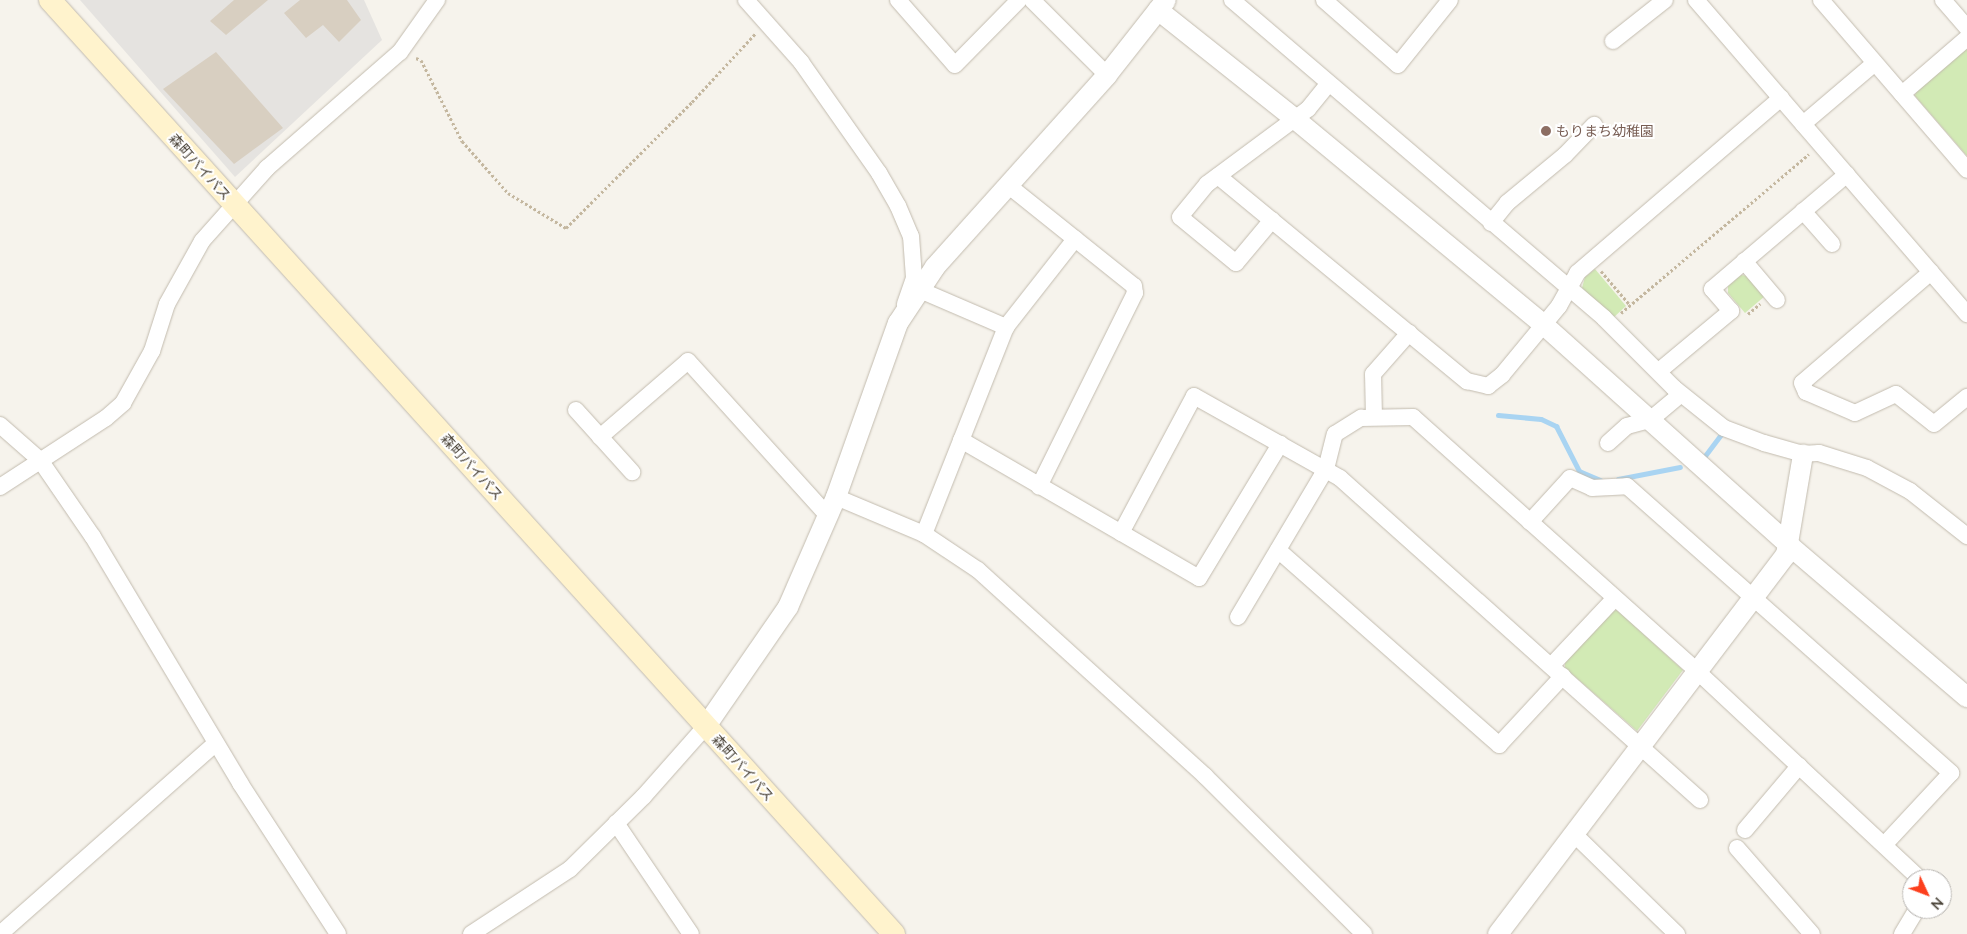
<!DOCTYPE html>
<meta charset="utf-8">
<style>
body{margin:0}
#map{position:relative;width:1967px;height:934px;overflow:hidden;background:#f6f3ec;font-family:Mulish,"Noto Sans JP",sans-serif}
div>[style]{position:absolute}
.green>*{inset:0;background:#d2eab5}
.parking>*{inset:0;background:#e5e3e0}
.stream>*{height:5px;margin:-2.5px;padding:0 2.5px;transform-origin:2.5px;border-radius:2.5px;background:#a9d4f2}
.building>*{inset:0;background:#d8cfc1}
.path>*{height:3px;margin-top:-1.5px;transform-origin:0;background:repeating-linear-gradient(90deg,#c4b79f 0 2.5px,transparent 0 5px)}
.roads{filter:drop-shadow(0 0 1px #c2bbae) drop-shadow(0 0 1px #c2bbae)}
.minor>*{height:16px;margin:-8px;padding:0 8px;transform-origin:8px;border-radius:8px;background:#fff}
.tertiary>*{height:20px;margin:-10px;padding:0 10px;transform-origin:10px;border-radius:10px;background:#fff}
.secondary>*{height:22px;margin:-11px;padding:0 11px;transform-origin:11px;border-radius:11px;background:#fff3cd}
.dots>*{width:14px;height:14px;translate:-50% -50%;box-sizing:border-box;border:2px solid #fff;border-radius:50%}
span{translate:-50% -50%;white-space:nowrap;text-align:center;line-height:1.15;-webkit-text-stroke:4px #fff;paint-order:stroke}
.education-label{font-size:14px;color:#785e54}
.left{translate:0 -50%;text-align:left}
.street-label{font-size:14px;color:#4b4439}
.north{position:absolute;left:1902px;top:869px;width:50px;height:50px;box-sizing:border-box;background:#fff;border:1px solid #b7b4b0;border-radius:50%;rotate:133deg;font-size:14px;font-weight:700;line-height:20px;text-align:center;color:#4b4439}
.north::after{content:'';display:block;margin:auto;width:18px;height:22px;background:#fc3f1d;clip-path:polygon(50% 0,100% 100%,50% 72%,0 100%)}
</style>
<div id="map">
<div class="green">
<div style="clip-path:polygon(1967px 47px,1967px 156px,1915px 96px,1917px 87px)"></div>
<div style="clip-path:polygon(1595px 269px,1626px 306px,1613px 318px,1582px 288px,1585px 277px)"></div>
<div style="clip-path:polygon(1741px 275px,1749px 276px,1765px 296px,1745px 313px,1728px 293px,1728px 286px)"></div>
<div style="clip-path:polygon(1617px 610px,1683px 670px,1637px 731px,1565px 668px,1565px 660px,1610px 612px)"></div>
</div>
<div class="parking">
<div style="clip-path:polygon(80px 0,364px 0,382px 40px,235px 177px)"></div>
</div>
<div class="stream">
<div style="left:1498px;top:415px;width:43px;rotate:5.3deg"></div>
<div style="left:1541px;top:419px;width:17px;rotate:25deg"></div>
<div style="left:1556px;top:426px;width:51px;rotate:62.9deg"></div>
<div style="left:1579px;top:471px;width:23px;rotate:23deg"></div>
<div style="left:1704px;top:457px;width:30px;rotate:-53deg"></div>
<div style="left:1618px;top:479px;width:63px;rotate:-11deg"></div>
</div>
<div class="building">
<div style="clip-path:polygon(234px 0,268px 0,226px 35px,210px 21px)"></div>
<div style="clip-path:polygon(300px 0,347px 0,361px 20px,339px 42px,323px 25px,306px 38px,284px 13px)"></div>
<div style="clip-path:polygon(216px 52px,283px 128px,234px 164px,163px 89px)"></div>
</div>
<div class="path">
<div style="left:416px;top:58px;width:5px;rotate:22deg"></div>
<div style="left:421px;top:60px;width:91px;rotate:63.2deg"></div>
<div style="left:462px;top:141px;width:69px;rotate:48.5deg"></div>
<div style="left:508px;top:193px;width:68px;rotate:31.1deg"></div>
<div style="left:566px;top:228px;width:178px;rotate:-45deg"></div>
<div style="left:692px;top:102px;width:93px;rotate:-47.2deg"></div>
<div style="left:1601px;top:271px;width:45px;rotate:49.5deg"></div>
<div style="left:1621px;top:313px;width:246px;rotate:-40.2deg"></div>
<div style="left:1748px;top:314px;width:16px;rotate:-40deg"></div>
</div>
<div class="roads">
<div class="minor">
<div style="left:746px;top:0;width:83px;rotate:48.4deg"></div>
<div style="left:801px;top:62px;width:136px;rotate:54.9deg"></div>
<div style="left:879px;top:173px;width:38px;rotate:60deg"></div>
<div style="left:898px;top:206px;width:33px;rotate:67deg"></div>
<div style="left:911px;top:236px;width:42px;rotate:85.9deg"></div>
<div style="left:914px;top:278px;width:28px;rotate:109deg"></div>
<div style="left:898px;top:0;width:86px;rotate:48.8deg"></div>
<div style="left:955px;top:65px;width:91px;rotate:-45.4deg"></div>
<div style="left:1032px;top:0;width:106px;rotate:45deg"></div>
<div style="left:1232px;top:0;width:489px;rotate:40.5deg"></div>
<div style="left:1604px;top:318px;width:99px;rotate:45deg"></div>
<div style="left:1674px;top:388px;width:64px;rotate:38.7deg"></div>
<div style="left:1724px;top:428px;width:43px;rotate:20.6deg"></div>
<div style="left:1764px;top:443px;width:41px;rotate:15.8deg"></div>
<div style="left:1803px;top:454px;width:16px;rotate:-4deg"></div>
<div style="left:1819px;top:453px;width:50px;rotate:17.4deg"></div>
<div style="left:1867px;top:468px;width:49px;rotate:28.1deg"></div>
<div style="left:1910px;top:491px;width:73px;rotate:38.3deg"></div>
<div style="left:1324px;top:0;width:98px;rotate:41.3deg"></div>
<div style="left:1398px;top:65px;width:83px;rotate:-51.3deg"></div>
<div style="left:1696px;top:0;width:415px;rotate:49.2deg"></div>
<div style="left:1821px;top:0;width:224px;rotate:49.3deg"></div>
<div style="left:1943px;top:0;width:37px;rotate:49deg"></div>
<div style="left:1613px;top:41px;width:66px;rotate:-38.3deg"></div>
<div style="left:1902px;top:94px;width:86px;rotate:-40.7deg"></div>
<div style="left:1803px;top:124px;width:94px;rotate:-40.3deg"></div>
<div style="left:1218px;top:176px;width:323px;rotate:39.5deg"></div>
<div style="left:1467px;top:381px;width:22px;rotate:13deg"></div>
<div style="left:1488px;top:386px;width:18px;rotate:-38deg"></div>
<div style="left:1502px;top:375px;width:89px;rotate:-50.4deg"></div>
<div style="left:1559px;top:306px;width:38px;rotate:-61deg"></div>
<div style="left:1577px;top:273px;width:269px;rotate:-40.6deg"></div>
<div style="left:1009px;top:186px;width:160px;rotate:38.7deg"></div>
<div style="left:1134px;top:286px;width:7px;rotate:82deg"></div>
<div style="left:1135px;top:293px;width:216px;rotate:116.4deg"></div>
<div style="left:1803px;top:211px;width:44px;rotate:48.7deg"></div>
<div style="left:1272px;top:220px;width:56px;rotate:129.9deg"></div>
<div style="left:1236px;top:263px;width:72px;rotate:-140.6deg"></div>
<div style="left:1180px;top:217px;width:43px;rotate:-50.7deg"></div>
<div style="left:1207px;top:184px;width:126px;rotate:-36.6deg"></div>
<div style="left:1308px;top:109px;width:33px;rotate:-51deg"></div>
<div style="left:1491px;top:223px;width:26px;rotate:-51deg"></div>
<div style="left:1507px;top:203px;width:75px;rotate:-39.6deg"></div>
<div style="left:1565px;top:155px;width:42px;rotate:-46deg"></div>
<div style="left:1744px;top:261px;width:51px;rotate:49.8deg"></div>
<div style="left:1931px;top:272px;width:170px;rotate:139.3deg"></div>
<div style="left:1802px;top:383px;width:10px;rotate:66deg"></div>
<div style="left:1806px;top:392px;width:53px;rotate:23.2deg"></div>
<div style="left:1855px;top:413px;width:45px;rotate:-24.9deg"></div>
<div style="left:1896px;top:394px;width:48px;rotate:38.3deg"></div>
<div style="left:1934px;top:424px;width:43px;rotate:-39.3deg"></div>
<div style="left:920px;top:290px;width:94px;rotate:23.3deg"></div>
<div style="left:1659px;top:371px;width:94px;rotate:-39.8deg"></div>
<div style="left:1731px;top:311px;width:29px;rotate:-131deg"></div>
<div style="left:1712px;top:289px;width:177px;rotate:-40.4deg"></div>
<div style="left:576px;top:410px;width:84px;rotate:47.9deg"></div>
<div style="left:1374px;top:417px;width:43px;rotate:-91.3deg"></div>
<div style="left:1373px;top:374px;width:55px;rotate:-48.7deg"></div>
<div style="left:0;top:425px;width:53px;rotate:41.2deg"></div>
<div style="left:40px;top:460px;width:93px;rotate:55.5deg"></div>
<div style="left:93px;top:537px;width:287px;rotate:59.1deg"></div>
<div style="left:240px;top:783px;width:180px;rotate:57deg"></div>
<div style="left:600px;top:437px;width:116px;rotate:-40.8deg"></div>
<div style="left:688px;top:361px;width:209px;rotate:47.9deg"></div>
<div style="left:961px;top:440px;width:275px;rotate:30.1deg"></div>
<div style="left:1199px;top:578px;width:157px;rotate:-58.8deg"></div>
<div style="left:1608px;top:443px;width:25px;rotate:-42deg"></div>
<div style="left:1627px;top:426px;width:24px;rotate:-15deg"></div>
<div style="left:1650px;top:420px;width:40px;rotate:-40deg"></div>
<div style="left:0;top:487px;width:126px;rotate:-33.1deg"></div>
<div style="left:106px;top:418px;width:23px;rotate:-41deg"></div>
<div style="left:123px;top:403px;width:60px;rotate:-60.9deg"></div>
<div style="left:152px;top:351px;width:49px;rotate:-72.3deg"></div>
<div style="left:167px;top:304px;width:72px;rotate:-60.9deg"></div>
<div style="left:202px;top:241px;width:98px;rotate:-48.3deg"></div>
<div style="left:267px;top:168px;width:176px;rotate:-41.1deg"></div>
<div style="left:400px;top:52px;width:64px;rotate:-54.6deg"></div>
<div style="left:836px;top:497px;width:95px;rotate:22.8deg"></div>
<div style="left:924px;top:534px;width:65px;rotate:33.7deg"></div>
<div style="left:978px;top:570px;width:307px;rotate:42.2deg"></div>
<div style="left:1205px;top:776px;width:224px;rotate:44.8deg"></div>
<div style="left:1530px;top:522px;width:59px;rotate:-47.7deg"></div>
<div style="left:1570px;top:478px;width:24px;rotate:24deg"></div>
<div style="left:1592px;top:488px;width:35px;rotate:-3deg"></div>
<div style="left:1627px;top:486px;width:433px;rotate:41.5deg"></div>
<div style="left:1951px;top:773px;width:98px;rotate:132.9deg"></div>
<div style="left:1121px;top:533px;width:155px;rotate:-61.9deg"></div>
<div style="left:1194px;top:396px;width:167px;rotate:29.3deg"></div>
<div style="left:1340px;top:478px;width:483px;rotate:41.8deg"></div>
<div style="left:924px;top:534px;width:223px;rotate:-68.4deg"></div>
<div style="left:1006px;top:327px;width:112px;rotate:-51.9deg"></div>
<div style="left:1278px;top:550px;width:295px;rotate:41.4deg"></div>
<div style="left:1499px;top:745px;width:94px;rotate:-47.2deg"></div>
<div style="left:1238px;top:617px;width:172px;rotate:-59.3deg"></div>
<div style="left:1326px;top:469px;width:36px;rotate:-76deg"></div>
<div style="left:1335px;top:434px;width:31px;rotate:-32deg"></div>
<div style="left:1361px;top:418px;width:52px;rotate:-1.1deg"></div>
<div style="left:1413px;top:417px;width:382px;rotate:41.8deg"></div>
<div style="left:1698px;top:672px;width:304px;rotate:43deg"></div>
<div style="left:1551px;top:666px;width:93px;rotate:-46.7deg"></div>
<div style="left:616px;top:823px;width:134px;rotate:56deg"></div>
<div style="left:1745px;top:830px;width:84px;rotate:-49.8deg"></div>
<div style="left:1574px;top:834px;width:144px;rotate:44.2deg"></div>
<div style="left:1737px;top:848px;width:114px;rotate:48.9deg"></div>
<div style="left:0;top:934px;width:288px;rotate:-41.5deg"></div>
<div style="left:471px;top:934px;width:118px;rotate:-33.3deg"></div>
<div style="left:570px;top:869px;width:104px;rotate:-44.6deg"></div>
<div style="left:644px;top:796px;width:94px;rotate:-48.5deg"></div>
<div style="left:1902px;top:934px;width:29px;rotate:-59deg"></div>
</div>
<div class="tertiary">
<div style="left:1158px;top:10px;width:175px;rotate:38.5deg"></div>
<div style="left:1295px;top:119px;width:323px;rotate:39.6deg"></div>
<div style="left:1544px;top:325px;width:331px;rotate:41.9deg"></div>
<div style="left:1790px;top:546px;width:233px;rotate:40.5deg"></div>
<div style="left:706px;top:726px;width:145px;rotate:-55.4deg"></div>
<div style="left:788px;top:607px;width:120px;rotate:-66.4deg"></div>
<div style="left:836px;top:497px;width:185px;rotate:-70.4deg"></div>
<div style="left:898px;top:323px;width:67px;rotate:-56.5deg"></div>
<div style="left:935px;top:267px;width:258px;rotate:-48.1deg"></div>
<div style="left:1107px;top:75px;width:95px;rotate:-51.8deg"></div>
<div style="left:1498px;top:934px;width:476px;rotate:-52.8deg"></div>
<div style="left:1786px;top:555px;width:102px;rotate:-80.4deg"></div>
</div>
<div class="secondary">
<div style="left:50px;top:0;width:1259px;rotate:47.9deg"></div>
</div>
</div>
<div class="dots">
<div style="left:1546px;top:131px;background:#8d6e63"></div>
</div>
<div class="education-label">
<span class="left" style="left:1556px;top:131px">もりまち幼稚園</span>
</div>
<div class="street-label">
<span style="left:200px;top:167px;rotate:48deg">森町バイパス</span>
<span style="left:472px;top:467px;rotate:48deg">森町バイパス</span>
<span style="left:743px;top:768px;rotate:48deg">森町バイパス</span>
</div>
<div class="north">N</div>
</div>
